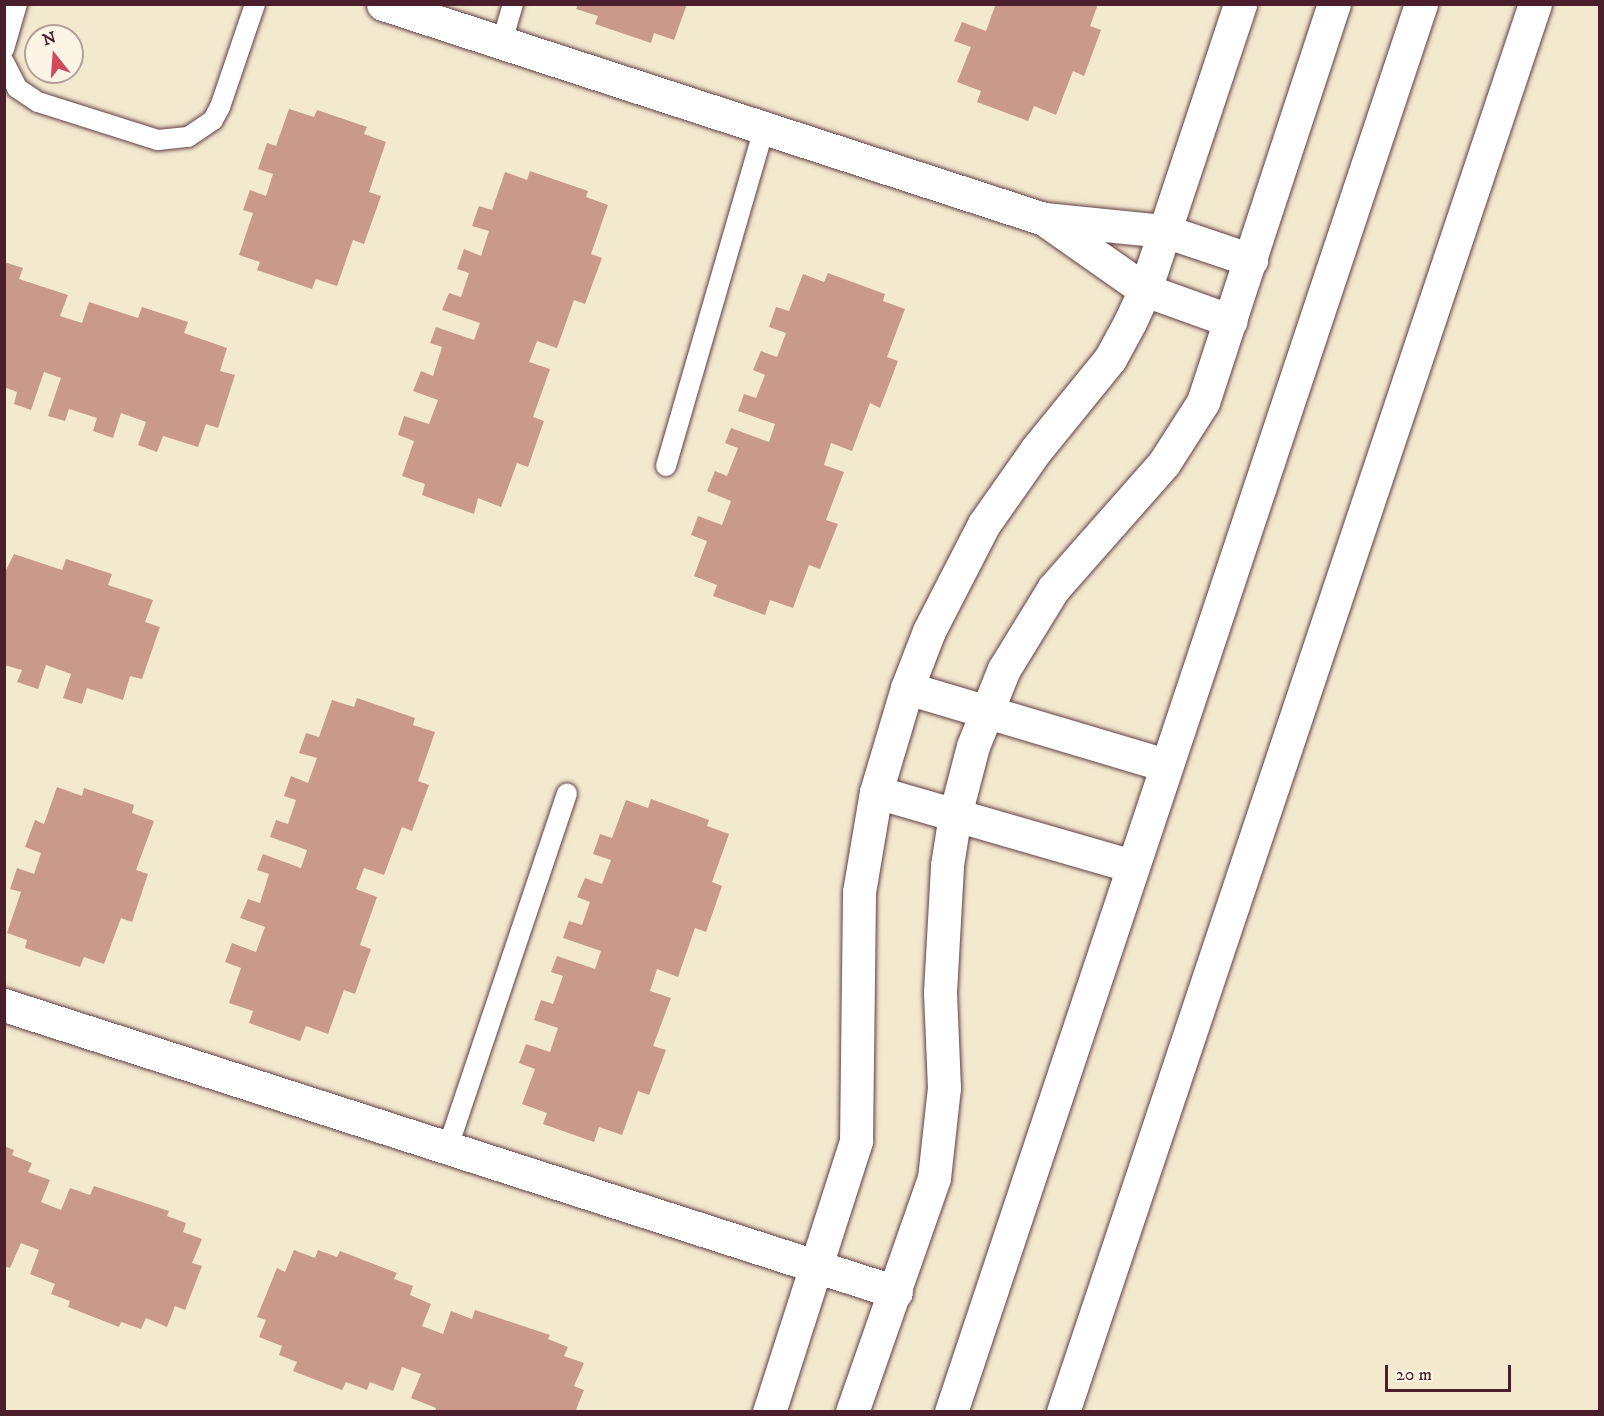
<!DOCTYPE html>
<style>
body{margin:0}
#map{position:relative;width:1604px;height:1416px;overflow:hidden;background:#f3e9cf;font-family:"IM FELL DW Pica",serif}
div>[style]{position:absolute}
.building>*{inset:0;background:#c99a89}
.roads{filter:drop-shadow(0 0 2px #633d44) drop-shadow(0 0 2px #633d44)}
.lane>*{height:20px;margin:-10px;padding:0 10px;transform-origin:10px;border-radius:10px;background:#fff}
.street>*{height:33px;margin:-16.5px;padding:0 16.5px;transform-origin:16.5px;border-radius:16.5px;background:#fff}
.secondary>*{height:33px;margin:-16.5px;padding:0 16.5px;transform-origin:16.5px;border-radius:16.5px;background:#fff}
span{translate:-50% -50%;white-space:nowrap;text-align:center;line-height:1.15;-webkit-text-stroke:6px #fcf5e5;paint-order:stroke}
.frame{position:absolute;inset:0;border:6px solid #4a1f2b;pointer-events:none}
.north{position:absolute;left:24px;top:24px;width:60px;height:60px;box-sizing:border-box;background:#fcf5e5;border:2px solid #b59f9b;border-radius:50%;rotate:343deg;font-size:16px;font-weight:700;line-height:24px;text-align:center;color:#4a1f2b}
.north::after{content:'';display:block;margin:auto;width:21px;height:27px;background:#d1495b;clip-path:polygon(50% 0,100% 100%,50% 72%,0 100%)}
.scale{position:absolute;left:1385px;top:1365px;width:126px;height:27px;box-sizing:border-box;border:3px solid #4a1f2b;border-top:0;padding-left:8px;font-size:18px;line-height:21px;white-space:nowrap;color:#4a1f2b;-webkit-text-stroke:4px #fcf5e5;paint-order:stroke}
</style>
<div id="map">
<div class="building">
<div style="clip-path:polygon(578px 4px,687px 4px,674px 40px,654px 33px,651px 43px,595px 24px,598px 16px,576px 9px)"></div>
<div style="clip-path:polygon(991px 4px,1098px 4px,1090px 26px,1101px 30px,1084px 76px,1073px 71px,1056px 115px,1034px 106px,1028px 121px,977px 102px,981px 91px,957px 82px,971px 47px,954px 41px,962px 22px,986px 31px,995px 6px)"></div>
<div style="clip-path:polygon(289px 109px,314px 117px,317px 110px,367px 127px,364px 134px,386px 142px,369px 192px,381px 196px,364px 244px,353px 240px,337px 286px,316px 279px,312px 289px,257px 270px,260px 262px,239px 255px,253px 213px,243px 210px,250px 190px,266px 196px,273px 174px,258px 169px,267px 143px,276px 146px)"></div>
<div style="clip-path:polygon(530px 171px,588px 191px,586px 197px,608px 205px,591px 254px,602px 258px,585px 304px,574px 300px,557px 348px,537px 341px,529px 362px,550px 369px,533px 417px,544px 421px,528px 467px,517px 463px,501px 507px,478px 498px,474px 514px,422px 495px,425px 484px,402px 476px,414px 441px,398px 435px,404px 416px,429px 424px,438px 400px,413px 391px,421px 371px,433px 376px,442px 347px,430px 343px,436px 327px,474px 340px,480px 323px,442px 310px,449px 293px,461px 297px,469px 273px,457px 269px,464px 249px,481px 256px,489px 231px,472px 226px,479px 206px,492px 210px,505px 172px,527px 180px)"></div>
<div style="clip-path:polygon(4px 262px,23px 268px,19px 279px,68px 295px,60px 316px,82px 323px,89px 302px,138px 318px,142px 307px,188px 322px,184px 333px,227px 348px,220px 371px,235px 375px,218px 428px,206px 424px,198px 447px,163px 436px,157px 452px,138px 445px,146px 422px,121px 413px,113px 438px,93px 431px,97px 418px,69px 409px,65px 421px,48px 416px,61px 378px,44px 372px,31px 410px,14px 404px,17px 392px,4px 387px)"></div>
<div style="clip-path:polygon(828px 273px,885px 294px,883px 301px,905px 309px,887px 357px,898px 361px,880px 408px,870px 403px,852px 451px,831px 443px,824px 465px,844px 472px,826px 520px,838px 524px,820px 569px,809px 565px,793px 608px,770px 600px,765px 615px,713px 596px,717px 585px,694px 576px,707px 541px,691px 535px,698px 516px,722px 525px,731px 501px,707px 491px,715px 471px,727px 476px,738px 448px,725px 443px,731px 428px,769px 442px,775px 424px,738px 411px,744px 394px,756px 398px,765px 375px,753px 370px,761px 351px,777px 357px,786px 333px,769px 327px,776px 307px,789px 311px,803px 274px,824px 282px)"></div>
<div style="clip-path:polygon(14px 554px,62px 570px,66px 559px,112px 574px,108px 585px,153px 600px,145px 622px,160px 627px,142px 679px,130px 676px,123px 700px,87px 688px,82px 704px,63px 698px,71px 674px,46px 665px,38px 689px,17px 682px,22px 670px,4px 665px,4px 574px)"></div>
<div style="clip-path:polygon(357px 698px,415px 718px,413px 725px,435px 732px,418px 781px,429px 785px,412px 831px,402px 827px,384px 875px,364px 868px,356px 889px,377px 897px,360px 945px,371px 949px,355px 994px,344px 990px,328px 1034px,306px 1026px,300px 1041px,249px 1023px,253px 1011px,229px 1003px,241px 968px,225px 962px,232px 943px,256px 952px,265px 927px,240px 918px,248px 899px,260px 903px,269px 874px,257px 870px,263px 854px,301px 868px,307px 850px,270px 837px,276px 820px,288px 824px,296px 800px,284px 796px,291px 776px,308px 783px,317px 758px,299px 753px,306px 733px,319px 737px,332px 700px,354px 707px)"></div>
<div style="clip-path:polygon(57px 787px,82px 796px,84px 788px,134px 805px,132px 813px,154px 821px,136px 870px,148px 874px,132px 922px,121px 918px,104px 964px,84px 957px,80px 967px,25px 948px,27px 940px,7px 933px,21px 892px,10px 889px,17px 868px,34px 874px,41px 853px,25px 847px,35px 820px,44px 824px)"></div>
<div style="clip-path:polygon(651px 799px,709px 820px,707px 826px,729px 834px,712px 882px,722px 886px,706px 932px,695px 928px,678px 977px,657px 969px,650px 991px,671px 998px,653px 1046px,666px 1050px,649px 1095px,638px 1091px,622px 1135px,599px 1127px,594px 1142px,543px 1124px,547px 1113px,522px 1104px,535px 1069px,519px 1063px,526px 1044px,550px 1052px,558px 1028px,534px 1020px,541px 1000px,553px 1004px,563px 976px,551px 972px,557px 956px,595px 969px,601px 951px,563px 938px,569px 921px,582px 925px,590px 902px,577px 897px,585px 878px,602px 884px,611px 860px,593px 854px,600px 834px,612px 838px,626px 800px,648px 808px)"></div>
<div style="clip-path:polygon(4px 1146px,14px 1150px,12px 1155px,32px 1163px,28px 1172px,50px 1180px,41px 1202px,61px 1210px,70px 1188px,90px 1195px,94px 1186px,169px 1211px,167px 1216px,186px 1223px,183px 1232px,202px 1239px,192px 1263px,202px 1266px,185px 1310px,175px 1306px,167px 1327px,146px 1318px,141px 1329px,121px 1322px,119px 1327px,68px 1307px,70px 1301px,51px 1294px,55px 1284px,30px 1274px,39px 1250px,21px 1243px,10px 1268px,4px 1266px)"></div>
<div style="clip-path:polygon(294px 1250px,315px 1258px,318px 1250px,337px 1257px,340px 1251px,397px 1273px,394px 1279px,413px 1286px,410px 1295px,431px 1304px,422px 1326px,443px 1334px,451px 1311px,472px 1319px,475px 1310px,550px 1335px,548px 1339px,568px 1347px,564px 1356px,584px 1363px,574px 1386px,584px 1390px,575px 1412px,435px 1412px,436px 1408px,411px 1398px,421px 1374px,402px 1367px,393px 1391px,370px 1382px,367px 1390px,346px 1382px,342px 1390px,293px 1371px,297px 1362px,279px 1355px,282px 1346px,259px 1337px,266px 1320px,257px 1317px,277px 1268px,285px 1272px)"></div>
</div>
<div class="roads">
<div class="lane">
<div style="left:501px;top:45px;width:43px;rotate:-73.7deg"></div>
<div style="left:4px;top:49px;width:47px;rotate:-73.9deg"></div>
<div style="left:4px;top:62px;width:29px;rotate:63deg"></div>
<div style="left:17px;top:88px;width:25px;rotate:34deg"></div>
<div style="left:38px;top:102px;width:126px;rotate:17.6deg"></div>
<div style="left:158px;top:140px;width:30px;rotate:-6deg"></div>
<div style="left:188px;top:137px;width:30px;rotate:-34deg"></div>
<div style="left:213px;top:120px;width:15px;rotate:-62deg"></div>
<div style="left:220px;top:107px;width:109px;rotate:-71.2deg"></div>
<div style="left:666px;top:466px;width:352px;rotate:-73.8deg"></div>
<div style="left:448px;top:1147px;width:373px;rotate:-71.4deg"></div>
</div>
<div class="street">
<div style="left:383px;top:4px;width:695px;rotate:18.02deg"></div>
<div style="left:1044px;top:219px;width:122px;rotate:5.7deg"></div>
<div style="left:1165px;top:231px;width:91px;rotate:18.6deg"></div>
<div style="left:1044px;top:219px;width:123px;rotate:35.1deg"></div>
<div style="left:1145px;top:290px;width:91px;rotate:19.8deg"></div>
<div style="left:907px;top:688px;width:270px;rotate:16.6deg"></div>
<div style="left:876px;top:792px;width:267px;rotate:16.1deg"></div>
<div style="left:4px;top:1005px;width:937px;rotate:17.84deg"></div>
<div style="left:769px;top:1412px;width:285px;rotate:-72.2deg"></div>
<div style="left:856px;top:1141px;width:249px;rotate:-89.3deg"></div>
<div style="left:859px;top:892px;width:101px;rotate:-80.4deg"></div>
<div style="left:876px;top:792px;width:109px;rotate:-73.4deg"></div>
<div style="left:907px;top:688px;width:61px;rotate:-68.9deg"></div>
<div style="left:929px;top:631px;width:120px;rotate:-62.8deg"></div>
<div style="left:984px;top:524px;width:90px;rotate:-54.9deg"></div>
<div style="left:1036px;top:450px;width:117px;rotate:-50.9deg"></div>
<div style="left:1110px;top:359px;width:42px;rotate:-61.6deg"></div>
<div style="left:1130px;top:322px;width:35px;rotate:-65deg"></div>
<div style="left:1145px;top:290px;width:301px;rotate:-71.6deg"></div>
<div style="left:852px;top:1412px;width:248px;rotate:-70.7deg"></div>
<div style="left:934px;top:1178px;width:91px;rotate:-83.7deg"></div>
<div style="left:944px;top:1088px;width:96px;rotate:-92.4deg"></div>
<div style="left:940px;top:992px;width:127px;rotate:-86.8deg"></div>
<div style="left:947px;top:865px;width:51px;rotate:-80.9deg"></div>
<div style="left:955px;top:815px;width:71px;rotate:-75.4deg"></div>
<div style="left:973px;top:746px;width:83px;rotate:-68.1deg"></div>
<div style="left:1004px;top:669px;width:94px;rotate:-58.5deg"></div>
<div style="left:1053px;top:589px;width:168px;rotate:-48.6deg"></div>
<div style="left:1164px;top:463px;width:72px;rotate:-57.4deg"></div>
<div style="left:1203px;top:402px;width:419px;rotate:-71.8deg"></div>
</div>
<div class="secondary">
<div style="left:951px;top:1412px;width:1484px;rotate:-71.54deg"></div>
<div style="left:1063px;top:1412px;width:1485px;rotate:-71.47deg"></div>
</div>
</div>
<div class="frame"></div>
<div class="north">N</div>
<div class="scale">20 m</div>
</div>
